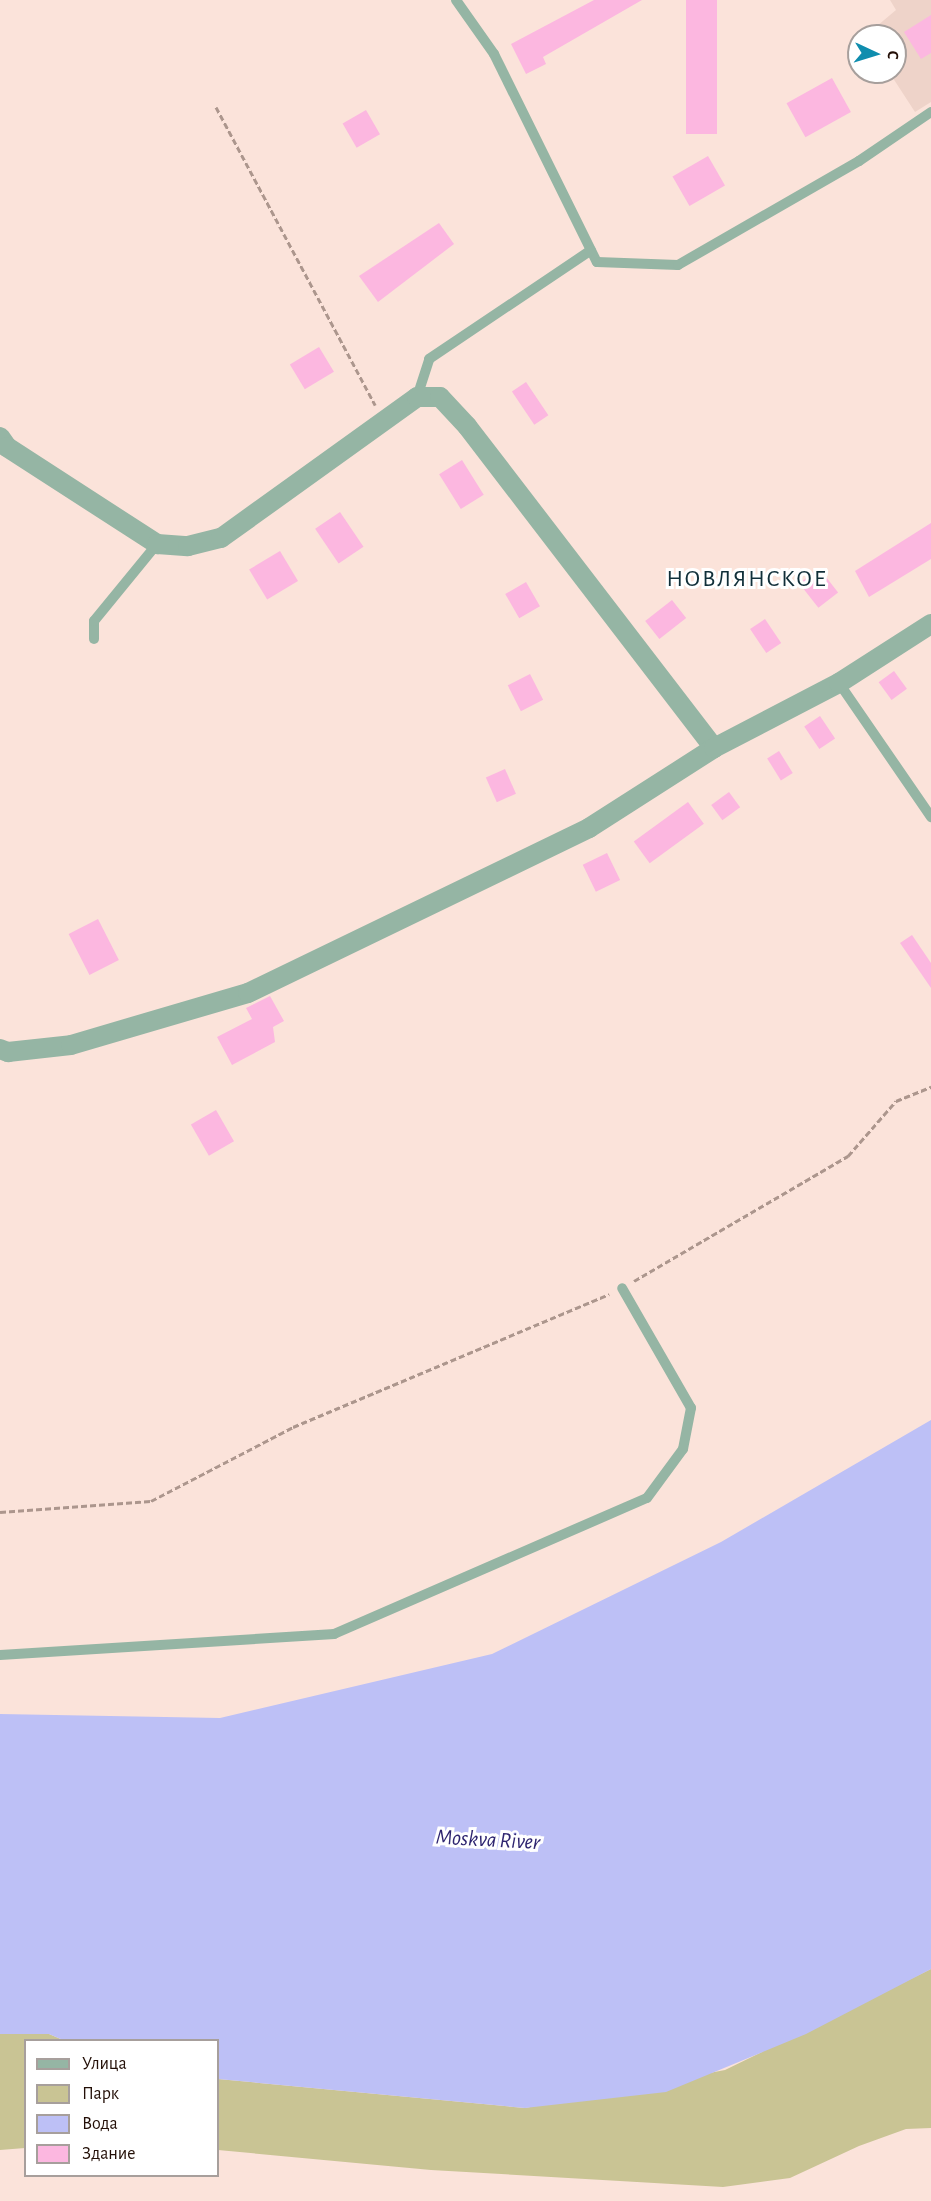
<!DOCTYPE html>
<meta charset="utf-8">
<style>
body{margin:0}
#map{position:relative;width:931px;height:2201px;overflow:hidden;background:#fbe3da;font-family:"Alegreya Sans",sans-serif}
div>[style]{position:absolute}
.built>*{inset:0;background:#eed3c9}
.green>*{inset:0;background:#c9c494}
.water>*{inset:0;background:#bdc0f6}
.building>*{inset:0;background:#fcb7e0;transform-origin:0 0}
.path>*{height:3px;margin-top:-1.5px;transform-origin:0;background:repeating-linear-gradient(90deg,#ac968d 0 6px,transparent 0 9px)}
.service>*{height:10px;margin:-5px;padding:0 5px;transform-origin:5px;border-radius:5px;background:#95b5a4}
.minor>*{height:20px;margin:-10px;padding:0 10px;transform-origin:10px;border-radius:10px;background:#95b5a4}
span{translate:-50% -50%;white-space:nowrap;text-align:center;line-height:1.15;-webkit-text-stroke:6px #fff;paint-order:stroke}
.water-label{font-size:22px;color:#2e2570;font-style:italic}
.quarter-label{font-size:24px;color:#112f39;letter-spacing:1.5px}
.legend{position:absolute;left:24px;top:2039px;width:195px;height:138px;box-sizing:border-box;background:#fff;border:2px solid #a79f9c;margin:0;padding:8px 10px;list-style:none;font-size:18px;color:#230f07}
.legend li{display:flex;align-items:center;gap:12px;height:30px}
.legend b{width:30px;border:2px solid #a79f9c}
.north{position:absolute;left:847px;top:24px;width:60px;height:60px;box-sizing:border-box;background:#fff;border:2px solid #a79f9c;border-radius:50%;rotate:94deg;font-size:16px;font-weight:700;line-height:24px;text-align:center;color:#230f07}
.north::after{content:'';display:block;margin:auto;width:21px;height:27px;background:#0f8dae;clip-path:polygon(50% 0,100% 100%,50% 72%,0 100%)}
</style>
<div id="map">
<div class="built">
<div style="clip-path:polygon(890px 0,931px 0,931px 102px,915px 112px,889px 72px,895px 72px,895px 36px,875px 36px,877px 26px,896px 10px)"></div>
</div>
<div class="green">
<div style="clip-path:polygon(931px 1969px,931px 2128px,906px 2129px,859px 2146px,790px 2178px,723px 2187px,431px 2170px,218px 2150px,218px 2079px,525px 2108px,725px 2070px)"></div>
<div style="clip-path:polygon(0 2034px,49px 2034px,63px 2040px,26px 2040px,25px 2148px,0 2150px)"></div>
</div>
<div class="water">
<div style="clip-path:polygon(931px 1420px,931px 1969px,806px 2034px,666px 2092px,525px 2108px,218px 2079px,218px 2040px,63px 2040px,49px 2034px,0 2034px,0 1714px,220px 1718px,492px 1654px,721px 1542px)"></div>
</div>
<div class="building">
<div style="clip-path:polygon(594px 0,642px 0,543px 57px,546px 64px,526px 74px,511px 44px)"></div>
<div style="left:686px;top:0;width:31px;height:134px"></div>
<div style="clip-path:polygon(931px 15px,931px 53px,921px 59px,904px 32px)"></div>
<div style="left:832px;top:78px;width:39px;height:52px;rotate:61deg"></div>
<div style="left:366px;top:110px;width:28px;height:27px;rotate:60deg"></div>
<div style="left:708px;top:156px;width:34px;height:41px;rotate:60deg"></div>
<div style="clip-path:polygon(439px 223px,454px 244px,378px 302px,359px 276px)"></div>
<div style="left:319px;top:347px;width:29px;height:34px;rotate:59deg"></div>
<div style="left:526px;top:382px;width:40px;height:17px;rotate:56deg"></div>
<div style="left:462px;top:460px;width:41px;height:27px;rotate:58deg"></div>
<div style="left:340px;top:512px;width:42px;height:30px;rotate:56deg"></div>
<div style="clip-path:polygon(931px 523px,931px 559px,869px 597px,855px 571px)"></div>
<div style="left:280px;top:551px;width:35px;height:36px;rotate:59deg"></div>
<div style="left:819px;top:568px;width:31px;height:25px;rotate:52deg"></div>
<div style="left:526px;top:582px;width:28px;height:24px;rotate:60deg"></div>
<div style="left:672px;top:600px;width:23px;height:34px;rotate:52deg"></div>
<div style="left:765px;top:619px;width:29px;height:18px;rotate:56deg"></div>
<div style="left:894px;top:671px;width:22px;height:19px;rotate:54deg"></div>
<div style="left:530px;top:674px;width:29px;height:25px;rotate:63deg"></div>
<div style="left:820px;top:716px;width:27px;height:19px;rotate:56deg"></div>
<div style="left:779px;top:751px;width:26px;height:14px;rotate:58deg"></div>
<div style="left:505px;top:769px;width:27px;height:21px;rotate:66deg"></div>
<div style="left:729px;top:792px;width:19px;height:22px;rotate:54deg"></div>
<div style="left:688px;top:802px;width:27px;height:67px;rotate:54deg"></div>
<div style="left:607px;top:853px;width:30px;height:27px;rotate:64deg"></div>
<div style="left:98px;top:919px;width:46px;height:33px;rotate:63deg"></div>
<div style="clip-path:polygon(912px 935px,931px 963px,931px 988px,900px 943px)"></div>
<div style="clip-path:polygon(270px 996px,284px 1021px,273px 1027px,275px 1042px,232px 1065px,217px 1037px,252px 1019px,246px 1008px)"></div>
<div style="left:216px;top:1110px;width:36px;height:29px;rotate:60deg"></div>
</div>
<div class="path">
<div style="left:216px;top:107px;width:338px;rotate:61.9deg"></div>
<div style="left:634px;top:1281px;width:248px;rotate:-30.3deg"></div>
<div style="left:848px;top:1156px;width:73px;rotate:-48.9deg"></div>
<div style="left:896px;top:1101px;width:38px;rotate:-22deg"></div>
<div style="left:0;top:1512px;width:151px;rotate:-4.2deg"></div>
<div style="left:151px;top:1501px;width:160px;rotate:-27.5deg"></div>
<div style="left:293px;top:1427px;width:343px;rotate:-22.8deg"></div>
</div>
<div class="service">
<div style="left:456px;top:0;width:66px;rotate:54.9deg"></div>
<div style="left:494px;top:54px;width:232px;rotate:63.7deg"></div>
<div style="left:597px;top:262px;width:81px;rotate:2.1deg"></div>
<div style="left:678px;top:265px;width:209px;rotate:-29.9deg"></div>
<div style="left:859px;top:161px;width:87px;rotate:-34.2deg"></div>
<div style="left:417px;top:397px;width:40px;rotate:-72deg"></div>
<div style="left:429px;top:359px;width:195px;rotate:-33.9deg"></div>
<div style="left:94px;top:639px;width:18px;rotate:-90deg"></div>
<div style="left:94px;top:621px;width:99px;rotate:-50.7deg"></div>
<div style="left:839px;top:683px;width:163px;rotate:55.5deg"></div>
<div style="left:0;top:1655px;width:335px;rotate:-3.6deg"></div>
<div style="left:334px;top:1634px;width:341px;rotate:-23.5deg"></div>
<div style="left:647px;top:1498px;width:61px;rotate:-53.7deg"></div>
<div style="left:683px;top:1449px;width:42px;rotate:-79deg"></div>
<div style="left:691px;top:1408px;width:138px;rotate:-119.9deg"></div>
</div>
<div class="minor">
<div style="left:0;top:437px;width:12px;rotate:55deg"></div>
<div style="left:7px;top:447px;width:179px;rotate:32.9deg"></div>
<div style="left:157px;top:544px;width:31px;rotate:4deg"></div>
<div style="left:188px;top:546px;width:34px;rotate:-14deg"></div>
<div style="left:221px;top:538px;width:241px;rotate:-35.7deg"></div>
<div style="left:417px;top:397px;width:23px"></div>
<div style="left:440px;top:397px;width:40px;rotate:47deg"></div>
<div style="left:467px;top:426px;width:406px;rotate:52.5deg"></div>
<div style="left:0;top:1049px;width:9px;rotate:21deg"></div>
<div style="left:8px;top:1052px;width:63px;rotate:-6.3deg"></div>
<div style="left:71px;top:1045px;width:184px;rotate:-16.4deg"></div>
<div style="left:248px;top:993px;width:379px;rotate:-25.8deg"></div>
<div style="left:589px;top:828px;width:148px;rotate:-32.6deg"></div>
<div style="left:714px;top:748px;width:141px;rotate:-27.5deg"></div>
<div style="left:839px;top:683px;width:109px;rotate:-32.7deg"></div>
</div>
<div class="water-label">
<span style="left:488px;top:1840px;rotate:3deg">Moskva River</span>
</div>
<div class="quarter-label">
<span style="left:747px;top:580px">НОВЛЯНСКОЕ</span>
</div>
<ul class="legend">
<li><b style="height:8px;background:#95b5a4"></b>Улица</li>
<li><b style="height:16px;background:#c9c494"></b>Парк</li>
<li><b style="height:16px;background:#bdc0f6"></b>Вода</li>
<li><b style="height:16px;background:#fcb7e0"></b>Здание</li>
</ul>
<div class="north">С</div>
</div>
